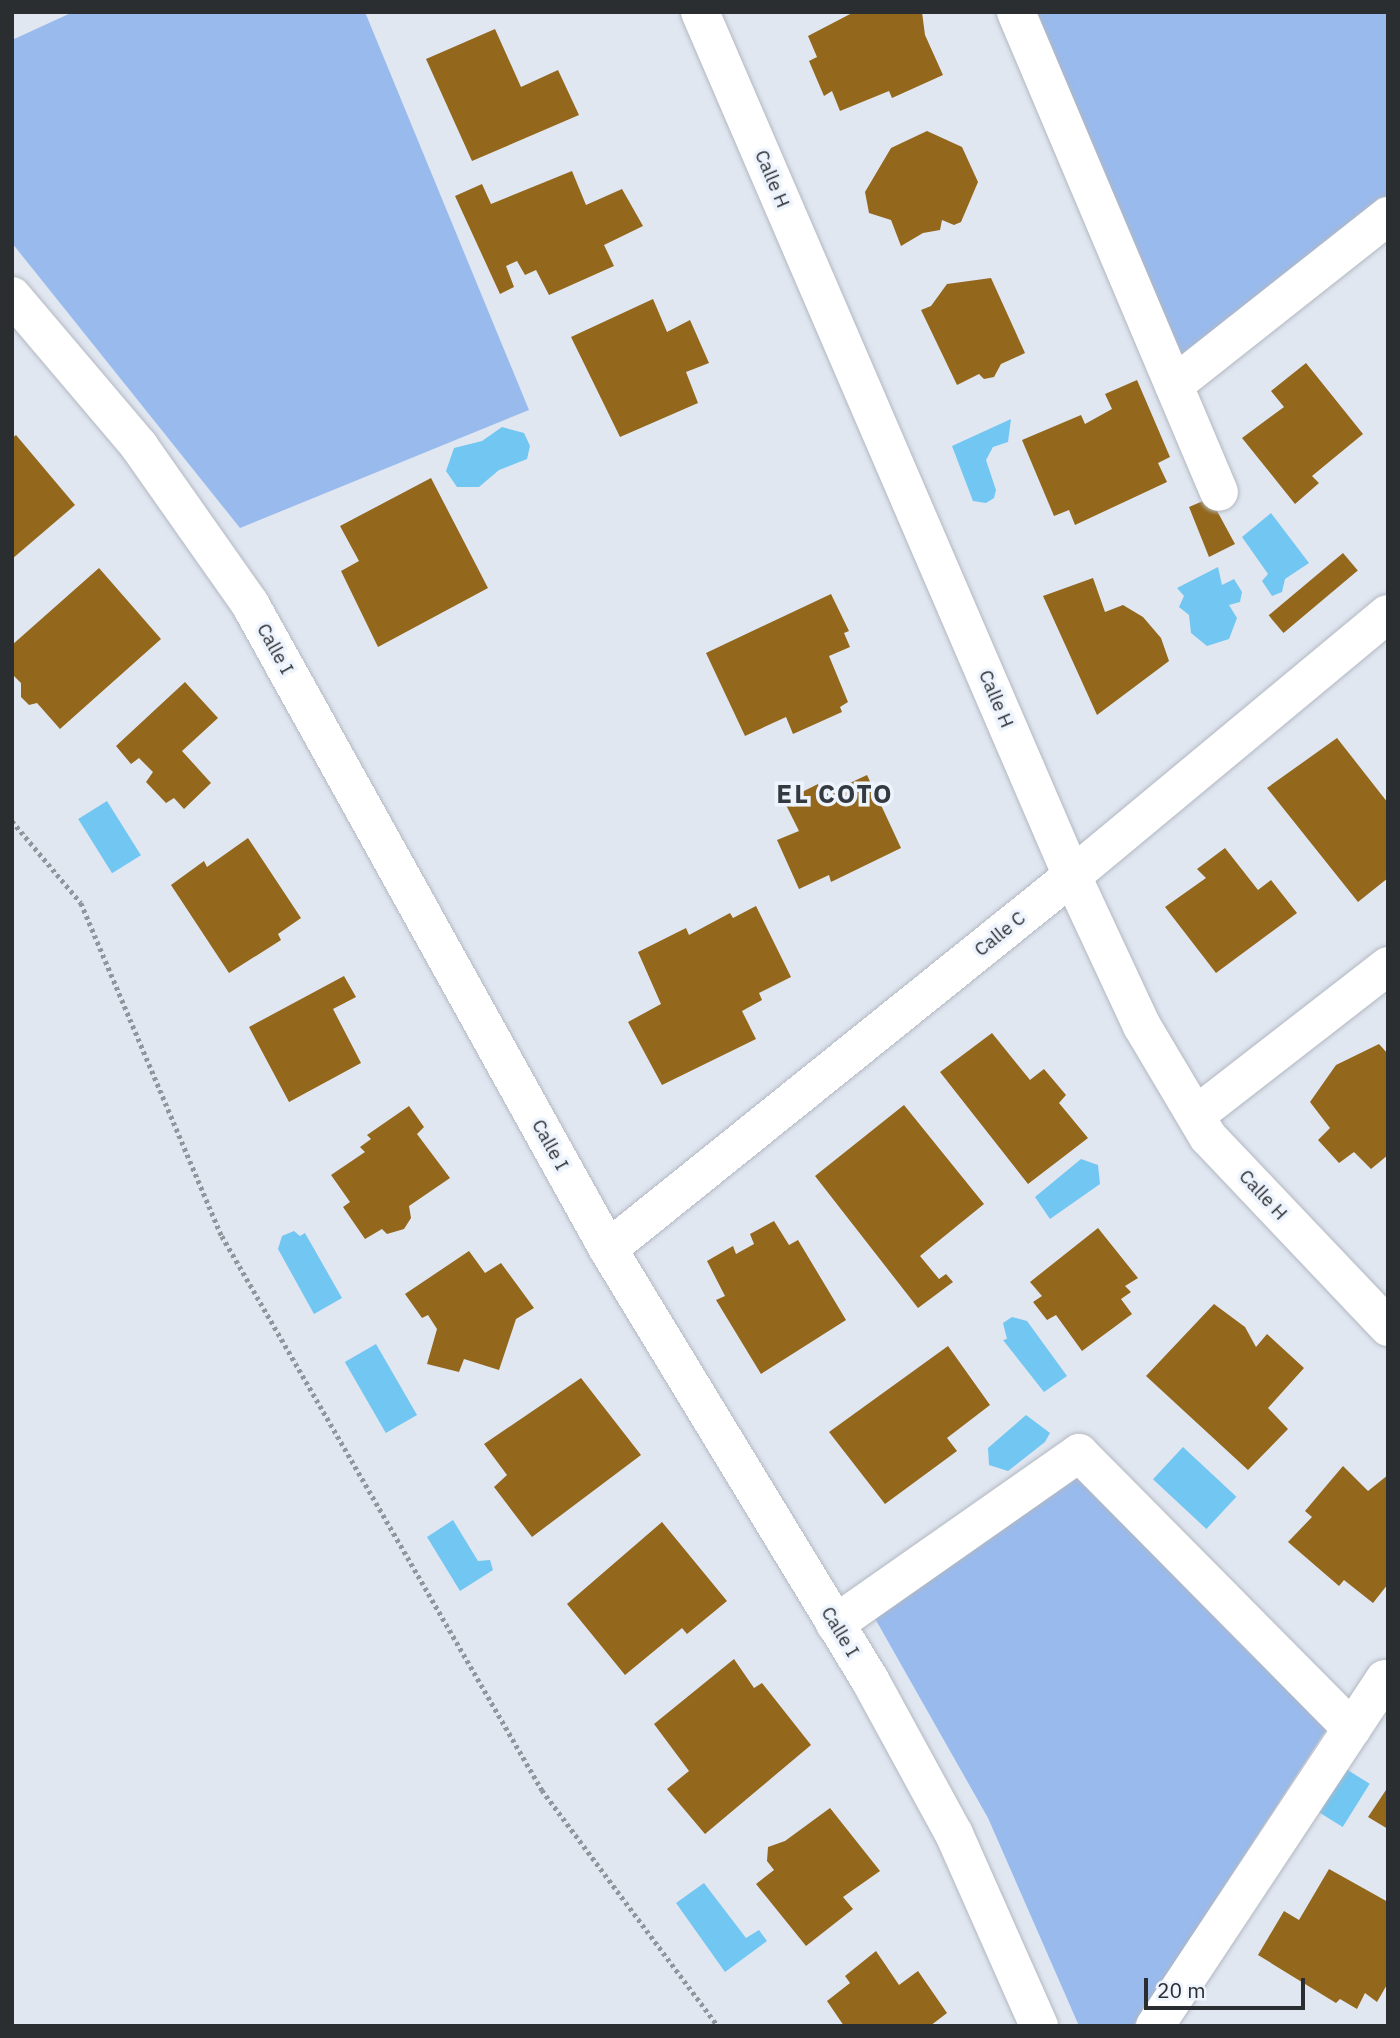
<!DOCTYPE html>
<style>
body{margin:0}
#map{position:relative;width:1400px;height:2038px;overflow:hidden;background:#e1e7f1;font-family:"IBM Plex Sans",sans-serif}
div>[style]{position:absolute}
.green>*{inset:0;background:#99baed}
.water>*{inset:0;background:#71c6f2;transform-origin:0 0}
.building>*{inset:0;background:#93671c;transform-origin:0 0}
.path>*{height:4.5px;margin-top:-2.25px;transform-origin:0;background:repeating-linear-gradient(90deg,#91959c 0 3.5px,transparent 0 7px)}
.roads{filter:drop-shadow(0 0 2px #b2b8c1) drop-shadow(0 0 2px #b2b8c1)}
.street>*{height:38px;margin:-19px;padding:0 19px;transform-origin:19px;border-radius:19px;background:#fff}
span{translate:-50% -50%;white-space:nowrap;text-align:center;line-height:1.15;-webkit-text-stroke:7px #eef4fe;paint-order:stroke}
.street-label{font-size:19px;color:#2b2e31}
.district-label{font-size:26px;color:#353a41;font-weight:700;letter-spacing:2px}
.frame{position:absolute;inset:0;border:14px solid #2b2e31;pointer-events:none}
.scale{position:absolute;left:1144px;top:1978px;width:161px;height:32px;box-sizing:border-box;border:4px solid #2b2e31;border-top:0;padding-left:9px;font-size:21px;line-height:24px;white-space:nowrap;color:#2b2e31;-webkit-text-stroke:5px #eef4fe;paint-order:stroke}
</style>
<div id="map">
<div class="green">
<div style="clip-path:polygon(73px 12px,365px 12px,529px 410px,240px 528px,12px 243px,12px 40px)"></div>
<div style="clip-path:polygon(1016px 12px,1388px 12px,1388px 216px,1174px 385px)"></div>
<div style="clip-path:polygon(1075px 1469px,1326px 1730px,1133px 2026px,1079px 2026px,988px 1818px,873px 1615px)"></div>
</div>
<div class="water">
<div style="clip-path:polygon(1011px 419px,1008px 442px,993px 447px,986px 460px,996px 490px,994px 498px,986px 503px,973px 501px,952px 446px)"></div>
<div style="clip-path:polygon(502px 427px,524px 433px,530px 446px,527px 459px,499px 470px,479px 487px,457px 487px,446px 471px,454px 448px,482px 441px)"></div>
<div style="clip-path:polygon(1271px 513px,1309px 563px,1285px 579px,1282px 592px,1272px 596px,1262px 581px,1268px 574px,1242px 537px)"></div>
<div style="clip-path:polygon(1218px 567px,1222px 585px,1234px 579px,1242px 592px,1240px 602px,1229px 605px,1237px 618px,1229px 639px,1207px 646px,1191px 633px,1189px 615px,1179px 607px,1184px 596px,1177px 588px)"></div>
<div style="left:107px;top:801px;width:64px;height:34px;rotate:58deg"></div>
<div style="clip-path:polygon(1081px 1159px,1098px 1165px,1100px 1184px,1050px 1219px,1035px 1197px)"></div>
<div style="clip-path:polygon(294px 1231px,300px 1236px,305px 1233px,342px 1298px,314px 1314px,278px 1249px,282px 1236px)"></div>
<div style="clip-path:polygon(1012px 1317px,1027px 1321px,1067px 1376px,1044px 1392px,1003px 1340px,1007px 1339px,1003px 1323px)"></div>
<div style="left:376px;top:1344px;width:82px;height:36px;rotate:60deg"></div>
<div style="clip-path:polygon(1026px 1415px,1050px 1433px,1045px 1442px,1008px 1471px,989px 1465px,988px 1448px)"></div>
<div style="left:1183px;top:1447px;width:73px;height:44px;rotate:43deg"></div>
<div style="clip-path:polygon(453px 1520px,478px 1561px,490px 1560px,493px 1570px,460px 1591px,427px 1537px)"></div>
<div style="left:1346px;top:1769px;width:28px;height:51px;rotate:32deg"></div>
<div style="clip-path:polygon(704px 1883px,746px 1938px,759px 1930px,767px 1941px,725px 1972px,676px 1903px)"></div>
</div>
<div class="building">
<div style="clip-path:polygon(854px 12px,922px 12px,925px 35px,943px 75px,892px 98px,889px 91px,840px 111px,832px 91px,824px 96px,809px 61px,817px 57px,808px 36px)"></div>
<div style="clip-path:polygon(495px 29px,521px 87px,558px 70px,579px 115px,472px 161px,426px 59px)"></div>
<div style="clip-path:polygon(927px 131px,962px 147px,978px 182px,961px 222px,954px 225px,942px 220px,940px 230px,923px 233px,901px 246px,891px 220px,869px 213px,865px 192px,891px 148px)"></div>
<div style="clip-path:polygon(572px 171px,586px 205px,622px 189px,643px 226px,604px 245px,614px 266px,549px 295px,536px 270px,525px 275px,517px 261px,506px 266px,514px 287px,500px 294px,455px 196px,482px 184px,491px 204px)"></div>
<div style="clip-path:polygon(991px 278px,1025px 353px,1001px 364px,994px 377px,984px 379px,979px 374px,957px 385px,921px 310px,931px 306px,947px 284px)"></div>
<div style="clip-path:polygon(653px 299px,667px 332px,690px 320px,709px 363px,686px 372px,698px 403px,620px 437px,571px 337px)"></div>
<div style="clip-path:polygon(1306px 363px,1363px 434px,1312px 476px,1319px 483px,1295px 504px,1242px 438px,1284px 407px,1271px 391px)"></div>
<div style="clip-path:polygon(1137px 380px,1170px 457px,1158px 463px,1167px 482px,1075px 525px,1069px 510px,1054px 516px,1022px 440px,1081px 415px,1085px 424px,1112px 409px,1105px 394px)"></div>
<div style="clip-path:polygon(16px 435px,75px 505px,12px 559px,12px 438px)"></div>
<div style="clip-path:polygon(431px 478px,488px 588px,378px 647px,341px 571px,359px 561px,340px 526px)"></div>
<div style="clip-path:polygon(1210px 498px,1235px 544px,1209px 557px,1189px 507px)"></div>
<div style="left:1343px;top:553px;width:23px;height:97px;rotate:50deg"></div>
<div style="clip-path:polygon(99px 568px,161px 639px,60px 729px,37px 703px,29px 705px,21px 697px,21px 683px,12px 674px,12px 645px)"></div>
<div style="clip-path:polygon(1093px 578px,1105px 612px,1123px 605px,1143px 617px,1161px 638px,1169px 661px,1097px 715px,1043px 596px)"></div>
<div style="clip-path:polygon(831px 594px,849px 631px,844px 633px,850px 647px,829px 656px,848px 702px,840px 707px,842px 712px,793px 734px,786px 717px,745px 736px,706px 653px)"></div>
<div style="clip-path:polygon(185px 682px,218px 718px,182px 751px,211px 783px,184px 809px,174px 798px,166px 803px,146px 782px,153px 772px,139px 758px,131px 764px,116px 746px)"></div>
<div style="clip-path:polygon(1337px 738px,1388px 803px,1388px 878px,1358px 902px,1267px 788px)"></div>
<div style="clip-path:polygon(867px 775px,901px 848px,831px 882px,829px 875px,799px 889px,777px 840px,799px 831px,784px 801px,818px 784px,822px 796px)"></div>
<div style="clip-path:polygon(248px 838px,301px 918px,278px 934px,281px 940px,229px 973px,171px 885px,204px 861px,207px 867px)"></div>
<div style="clip-path:polygon(1225px 848px,1258px 890px,1271px 880px,1297px 913px,1216px 973px,1165px 907px,1206px 878px,1197px 869px)"></div>
<div style="clip-path:polygon(756px 906px,791px 977px,759px 993px,762px 1000px,742px 1011px,756px 1039px,662px 1085px,628px 1022px,661px 1004px,638px 952px,686px 928px,689px 935px,730px 913px,733px 918px)"></div>
<div style="clip-path:polygon(344px 976px,356px 997px,333px 1009px,361px 1063px,289px 1102px,249px 1027px)"></div>
<div style="clip-path:polygon(992px 1033px,1030px 1080px,1044px 1069px,1066px 1095px,1059px 1103px,1088px 1138px,1028px 1184px,940px 1072px)"></div>
<div style="clip-path:polygon(1379px 1044px,1388px 1054px,1388px 1155px,1371px 1169px,1354px 1152px,1339px 1163px,1318px 1140px,1330px 1128px,1310px 1102px,1336px 1065px)"></div>
<div style="clip-path:polygon(904px 1105px,984px 1204px,920px 1256px,939px 1279px,946px 1274px,953px 1282px,918px 1308px,815px 1176px)"></div>
<div style="clip-path:polygon(409px 1106px,424px 1127px,417px 1134px,450px 1178px,409px 1206px,411px 1218px,404px 1229px,387px 1234px,382px 1229px,365px 1239px,343px 1207px,350px 1202px,331px 1175px,365px 1152px,360px 1147px,371px 1139px,367px 1135px)"></div>
<div style="clip-path:polygon(774px 1221px,789px 1245px,798px 1240px,846px 1320px,761px 1374px,716px 1300px,725px 1296px,707px 1261px,733px 1246px,736px 1254px,754px 1244px,750px 1234px)"></div>
<div style="clip-path:polygon(1098px 1228px,1138px 1278px,1125px 1286px,1131px 1292px,1121px 1299px,1132px 1314px,1082px 1351px,1056px 1315px,1047px 1320px,1033px 1302px,1042px 1296px,1030px 1282px)"></div>
<div style="clip-path:polygon(469px 1251px,485px 1273px,501px 1263px,534px 1308px,516px 1319px,499px 1370px,464px 1359px,459px 1372px,427px 1364px,437px 1329px,428px 1315px,422px 1318px,405px 1294px)"></div>
<div style="clip-path:polygon(1214px 1304px,1245px 1327px,1256px 1347px,1267px 1334px,1304px 1368px,1268px 1408px,1288px 1429px,1248px 1470px,1146px 1376px)"></div>
<div style="clip-path:polygon(948px 1346px,990px 1405px,947px 1438px,957px 1451px,885px 1504px,829px 1432px)"></div>
<div style="clip-path:polygon(581px 1378px,641px 1455px,532px 1537px,494px 1487px,507px 1475px,484px 1444px)"></div>
<div style="clip-path:polygon(1343px 1466px,1368px 1491px,1388px 1475px,1388px 1584px,1373px 1603px,1344px 1580px,1339px 1586px,1288px 1542px,1312px 1517px,1305px 1511px)"></div>
<div style="clip-path:polygon(662px 1522px,727px 1601px,687px 1634px,682px 1628px,625px 1675px,567px 1604px)"></div>
<div style="clip-path:polygon(734px 1659px,754px 1688px,762px 1683px,811px 1745px,705px 1834px,667px 1789px,689px 1771px,654px 1724px)"></div>
<div style="clip-path:polygon(1388px 1787px,1388px 1829px,1368px 1817px)"></div>
<div style="clip-path:polygon(830px 1808px,880px 1871px,843px 1897px,853px 1909px,806px 1946px,756px 1884px,774px 1870px,767px 1861px,768px 1847px,785px 1841px)"></div>
<div style="clip-path:polygon(1329px 1869px,1388px 1902px,1388px 1983px,1377px 2002px,1365px 1993px,1357px 2009px,1340px 1999px,1336px 2003px,1258px 1955px,1284px 1911px,1299px 1920px)"></div>
<div style="clip-path:polygon(876px 1951px,899px 1985px,918px 1971px,947px 2013px,930px 2026px,844px 2026px,827px 2001px,850px 1983px,845px 1976px)"></div>
</div>
<div class="path">
<div style="left:12px;top:821px;width:107px;rotate:49.9deg"></div>
<div style="left:81px;top:903px;width:362px;rotate:67.1deg"></div>
<div style="left:222px;top:1236px;width:640px;rotate:59.99deg"></div>
<div style="left:542px;top:1790px;width:294px;rotate:53.3deg"></div>
</div>
<div class="roads">
<div class="street">
<div style="left:700px;top:12px;width:941px;rotate:66.71deg"></div>
<div style="left:1072px;top:876px;width:166px;rotate:65deg"></div>
<div style="left:1142px;top:1026px;width:129px;rotate:59.3deg"></div>
<div style="left:1208px;top:1137px;width:262px;rotate:46.5deg"></div>
<div style="left:1016px;top:12px;width:521px;rotate:67.08deg"></div>
<div style="left:12px;top:296px;width:197px;rotate:49.7deg"></div>
<div style="left:139px;top:446px;width:193px;rotate:54.9deg"></div>
<div style="left:250px;top:604px;width:738px;rotate:60.97deg"></div>
<div style="left:608px;top:1249px;width:504px;rotate:58.71deg"></div>
<div style="left:870px;top:1680px;width:175px;rotate:61.4deg"></div>
<div style="left:954px;top:1834px;width:210px;rotate:66.1deg"></div>
<div style="left:1174px;top:385px;width:273px;rotate:-38.3deg"></div>
<div style="left:1196px;top:1115px;width:243px;rotate:-37.8deg"></div>
<div style="left:608px;top:1249px;width:595px;rotate:-38.8deg"></div>
<div style="left:1072px;top:876px;width:410px;rotate:-39.7deg"></div>
<div style="left:835px;top:1624px;width:298px;rotate:-35deg"></div>
<div style="left:1079px;top:1453px;width:388px;rotate:45.3deg"></div>
<div style="left:1155px;top:2026px;width:416px;rotate:-56.5deg"></div>
</div>
</div>
<div class="street-label">
<span style="left:772px;top:179px;rotate:67deg">Calle H</span>
<span style="left:275px;top:649px;rotate:61deg">Calle I</span>
<span style="left:996px;top:699px;rotate:67deg">Calle H</span>
<span style="left:1000px;top:934px;rotate:-39deg">Calle C</span>
<span style="left:550px;top:1145px;rotate:61deg">Calle I</span>
<span style="left:1263px;top:1195px;rotate:47deg">Calle H</span>
<span style="left:840px;top:1632px;rotate:59deg">Calle I</span>
</div>
<div class="district-label">
<span style="left:835px;top:794px">EL COTO</span>
</div>
<div class="frame"></div>
<div class="scale">20 m</div>
</div>
